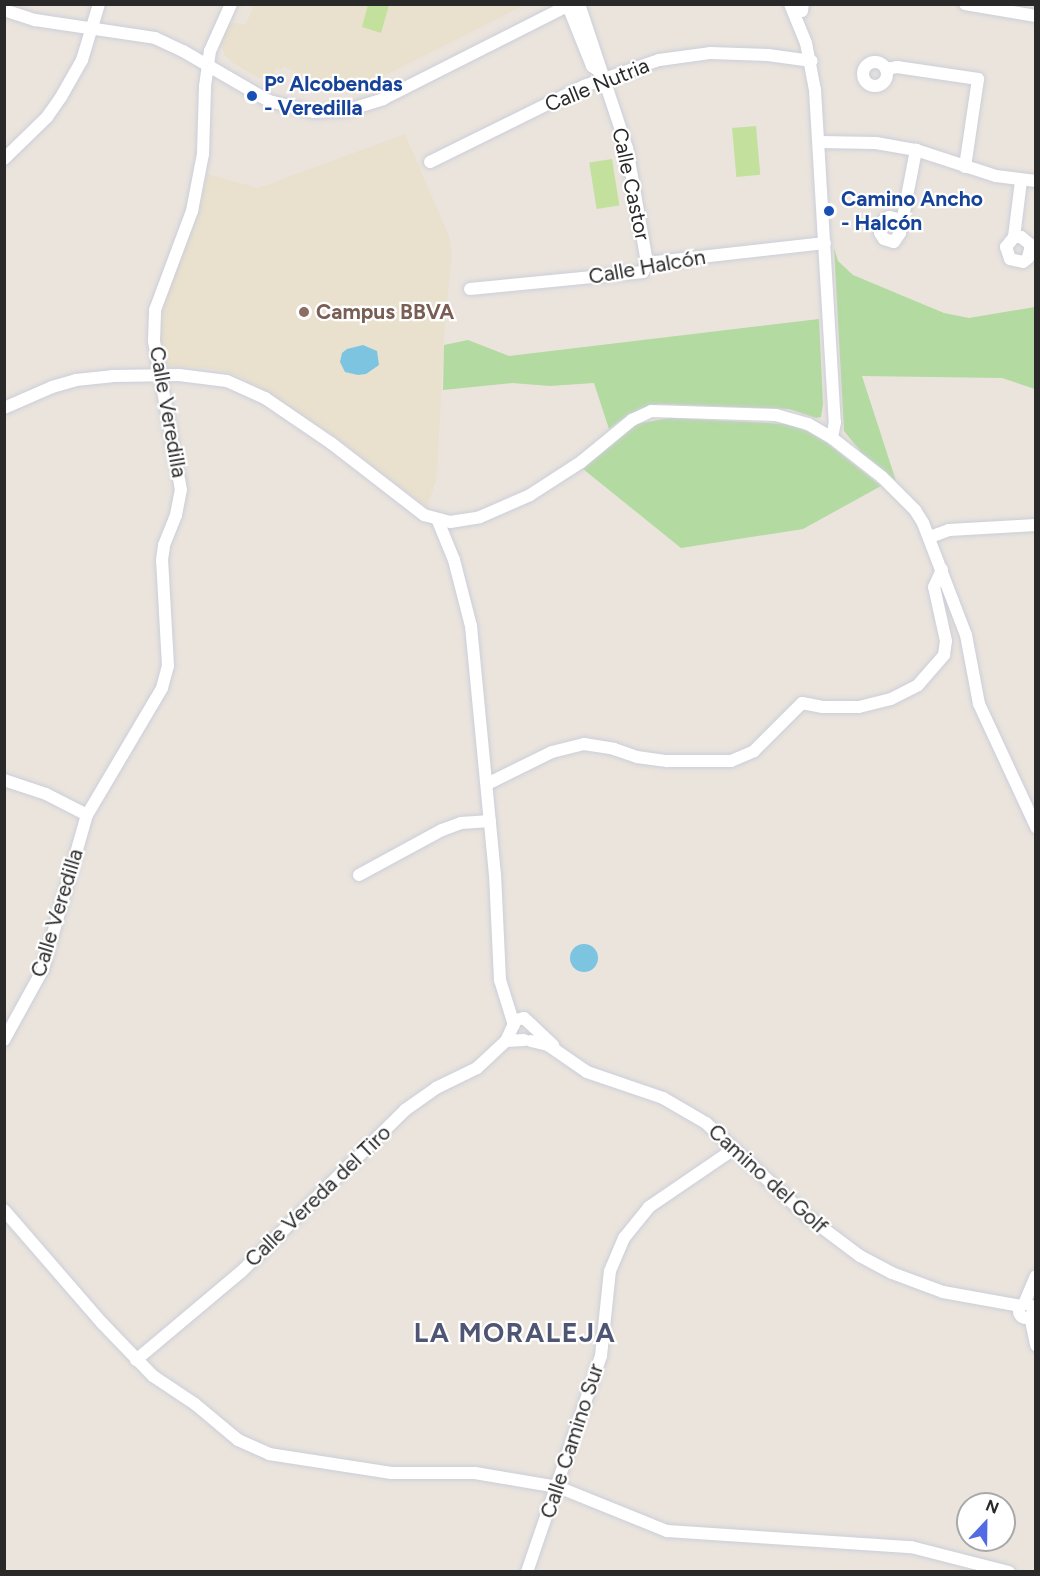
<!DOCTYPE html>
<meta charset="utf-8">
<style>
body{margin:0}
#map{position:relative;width:1040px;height:1576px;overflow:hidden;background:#eae4dd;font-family:Figtree,sans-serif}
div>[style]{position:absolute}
.education>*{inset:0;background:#e9e1ce}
.green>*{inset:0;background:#b3daa0}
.pitch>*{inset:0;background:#c3e09d;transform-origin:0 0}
.water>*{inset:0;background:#7cc4df}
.round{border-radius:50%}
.roads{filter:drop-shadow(0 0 2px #ccced9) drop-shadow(0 0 2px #ccced9)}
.minor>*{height:12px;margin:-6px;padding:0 6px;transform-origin:6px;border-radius:6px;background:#fff}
.minor>.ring{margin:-6px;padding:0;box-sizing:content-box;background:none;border:12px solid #fff;border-radius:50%}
.dots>*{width:16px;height:16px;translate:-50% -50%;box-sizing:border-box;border:3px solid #fff;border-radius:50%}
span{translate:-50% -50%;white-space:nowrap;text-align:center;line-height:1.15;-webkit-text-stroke:4.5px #fff;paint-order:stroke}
.transit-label{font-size:21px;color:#164399;font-weight:700}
.left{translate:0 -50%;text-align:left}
.street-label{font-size:21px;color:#292929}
.education-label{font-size:21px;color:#785e54;font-weight:700}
.district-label{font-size:27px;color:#4f5674;font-weight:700;letter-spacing:1.5px}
.frame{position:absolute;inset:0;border:6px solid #292929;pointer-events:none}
.north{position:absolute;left:956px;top:1492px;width:60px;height:60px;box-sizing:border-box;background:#fff;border:2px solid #a9a9a9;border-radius:50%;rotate:22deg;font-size:16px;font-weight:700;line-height:24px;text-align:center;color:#292929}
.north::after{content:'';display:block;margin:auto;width:21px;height:27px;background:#506be4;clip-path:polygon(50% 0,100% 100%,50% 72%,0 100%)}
</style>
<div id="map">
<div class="education">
<div style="clip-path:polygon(254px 5px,525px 5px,380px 78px,350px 91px,283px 67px,282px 70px,276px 68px,272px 78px,262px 75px,260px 79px,233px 63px,224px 55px,222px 42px,228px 25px,234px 23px,246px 24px)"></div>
<div style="clip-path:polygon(405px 134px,449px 236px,452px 254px,445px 321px,437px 477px,427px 507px,324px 429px,239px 376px,214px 369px,167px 366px,164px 361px,160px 338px,164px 304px,200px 207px,207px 174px,258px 188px)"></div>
</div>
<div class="green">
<div style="clip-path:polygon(834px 248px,838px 261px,853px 275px,944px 313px,969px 318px,1035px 307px,1035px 389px,1002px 378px,862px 376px,896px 481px,861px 452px,844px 431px)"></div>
<div style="clip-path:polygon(819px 319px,823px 404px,821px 417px,816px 418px,789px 409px,659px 404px,629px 414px,609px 429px,594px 383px,550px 386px,512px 383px,443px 390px,444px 345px,468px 340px,509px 356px)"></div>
<div style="clip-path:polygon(670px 418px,787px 424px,807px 431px,827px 443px,881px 486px,803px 529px,681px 548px,583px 469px,635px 424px)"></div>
</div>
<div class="pitch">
<div style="clip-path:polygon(368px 5px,389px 5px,381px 33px,362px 27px)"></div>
<div style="left:756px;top:126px;width:49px;height:24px;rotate:85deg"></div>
<div style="left:612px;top:159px;width:47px;height:23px;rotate:81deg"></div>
</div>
<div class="water">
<div style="clip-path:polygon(363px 345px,377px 351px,379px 365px,366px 374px,358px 375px,345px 372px,340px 362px,342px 353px,347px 349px)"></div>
<div class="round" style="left:570px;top:944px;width:28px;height:28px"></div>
</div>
<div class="roads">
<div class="minor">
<div style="left:579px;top:4px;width:152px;rotate:71.6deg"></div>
<div style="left:627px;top:148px;width:117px;rotate:80.1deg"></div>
<div style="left:790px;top:4px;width:42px;rotate:67.7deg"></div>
<div style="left:806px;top:43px;width:48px;rotate:79.2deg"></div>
<div style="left:815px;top:90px;width:333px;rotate:86.6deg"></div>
<div style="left:835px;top:422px;width:16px;rotate:101deg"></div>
<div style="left:965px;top:4px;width:72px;rotate:9.6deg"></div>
<div style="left:568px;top:6px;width:65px;rotate:68.2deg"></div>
<div style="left:592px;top:66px;width:10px;rotate:37deg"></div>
<div style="left:4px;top:10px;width:33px;rotate:18deg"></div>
<div style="left:35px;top:20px;width:121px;rotate:8.5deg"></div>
<div style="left:155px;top:38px;width:31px;rotate:25deg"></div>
<div style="left:183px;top:51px;width:99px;rotate:30.2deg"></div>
<div style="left:269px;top:101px;width:46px;rotate:13.7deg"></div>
<div style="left:314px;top:112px;width:34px;rotate:-3deg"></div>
<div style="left:348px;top:110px;width:37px;rotate:-17deg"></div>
<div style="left:383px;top:99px;width:211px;rotate:-26.8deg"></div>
<div style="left:802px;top:11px;width:7px;rotate:-82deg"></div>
<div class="ring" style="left:863px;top:62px;width:12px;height:12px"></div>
<div style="left:886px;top:69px;width:11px;rotate:-10deg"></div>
<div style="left:897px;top:67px;width:82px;rotate:8.4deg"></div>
<div style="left:978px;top:79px;width:89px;rotate:98.4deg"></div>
<div style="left:820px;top:142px;width:56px;rotate:1deg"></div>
<div style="left:876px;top:143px;width:41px;rotate:9.9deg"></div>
<div style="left:916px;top:150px;width:84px;rotate:18deg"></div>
<div style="left:996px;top:176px;width:40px;rotate:7.1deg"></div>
<div style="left:4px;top:159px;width:60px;rotate:-44.3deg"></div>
<div style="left:47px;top:117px;width:24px;rotate:-55deg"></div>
<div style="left:61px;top:97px;width:43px;rotate:-60.4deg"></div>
<div style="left:82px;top:60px;width:59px;rotate:-73.1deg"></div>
<div style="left:430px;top:162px;width:172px;rotate:-26.3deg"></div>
<div style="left:584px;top:86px;width:79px;rotate:-19.1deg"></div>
<div style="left:659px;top:60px;width:51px;rotate:-7.8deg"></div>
<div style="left:710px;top:53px;width:58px;rotate:2deg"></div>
<div style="left:768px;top:55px;width:44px;rotate:7.8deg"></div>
<div style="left:902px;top:220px;width:13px;rotate:-167deg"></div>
<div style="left:889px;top:217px;width:7px;rotate:146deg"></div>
<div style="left:883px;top:221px;width:12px;rotate:104deg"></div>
<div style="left:880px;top:233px;width:7px;rotate:56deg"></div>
<div style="left:884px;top:239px;width:10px;rotate:17deg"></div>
<div style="left:894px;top:242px;width:11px;rotate:-56deg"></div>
<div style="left:900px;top:233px;width:85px;rotate:-79.1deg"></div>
<div style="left:1014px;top:237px;width:7px"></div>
<div style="left:1021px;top:237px;width:13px;rotate:39deg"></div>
<div style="left:1031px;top:245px;width:13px;rotate:103deg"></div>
<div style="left:1028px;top:258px;width:6px;rotate:141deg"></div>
<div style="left:1023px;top:262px;width:13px;rotate:-167deg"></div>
<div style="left:1010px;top:259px;width:13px;rotate:-108deg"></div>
<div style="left:1006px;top:247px;width:13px;rotate:-51deg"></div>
<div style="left:1014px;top:237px;width:56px;rotate:-82.9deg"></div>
<div style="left:470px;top:289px;width:174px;rotate:-5.6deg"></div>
<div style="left:643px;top:272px;width:10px;rotate:-66deg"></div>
<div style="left:647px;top:263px;width:179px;rotate:-6.4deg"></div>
<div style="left:4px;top:408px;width:52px;rotate:-23.6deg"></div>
<div style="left:52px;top:387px;width:25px;rotate:-16deg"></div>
<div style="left:76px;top:380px;width:36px;rotate:-6deg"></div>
<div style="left:112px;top:376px;width:67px;rotate:-0.9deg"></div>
<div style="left:179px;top:375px;width:48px;rotate:7.1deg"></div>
<div style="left:227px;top:381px;width:42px;rotate:24.1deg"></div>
<div style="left:265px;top:398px;width:80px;rotate:34.3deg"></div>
<div style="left:331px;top:443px;width:118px;rotate:37.7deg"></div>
<div style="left:424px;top:515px;width:27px;rotate:15deg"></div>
<div style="left:450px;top:522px;width:30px;rotate:-9deg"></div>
<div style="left:480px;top:517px;width:55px;rotate:-23.7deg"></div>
<div style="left:530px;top:495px;width:61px;rotate:-32.9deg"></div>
<div style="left:581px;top:462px;width:66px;rotate:-39.5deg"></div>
<div style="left:632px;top:420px;width:21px;rotate:-25deg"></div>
<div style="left:651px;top:411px;width:125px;rotate:1.8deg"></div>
<div style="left:776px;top:415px;width:33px;rotate:16deg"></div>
<div style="left:808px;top:424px;width:28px;rotate:30deg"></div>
<div style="left:832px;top:438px;width:63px;rotate:38deg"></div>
<div style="left:882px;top:477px;width:47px;rotate:45deg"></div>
<div style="left:915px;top:510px;width:15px;rotate:58deg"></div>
<div style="left:923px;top:523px;width:120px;rotate:69deg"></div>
<div style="left:966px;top:635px;width:70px;rotate:79.3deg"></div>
<div style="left:979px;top:704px;width:136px;rotate:65.1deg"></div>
<div style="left:438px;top:521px;width:42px;rotate:67.7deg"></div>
<div style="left:454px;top:560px;width:68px;rotate:75.6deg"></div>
<div style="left:471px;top:626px;width:249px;rotate:84.5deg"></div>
<div style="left:495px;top:874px;width:106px;rotate:87.3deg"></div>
<div style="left:500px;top:980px;width:47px;rotate:72.7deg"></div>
<div style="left:930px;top:537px;width:20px;rotate:-20deg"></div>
<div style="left:949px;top:530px;width:87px;rotate:-3.3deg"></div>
<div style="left:4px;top:780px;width:44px;rotate:18.4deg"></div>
<div style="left:46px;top:794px;width:46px;rotate:27.1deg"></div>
<div style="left:487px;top:784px;width:72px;rotate:-26.2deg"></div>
<div style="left:552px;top:752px;width:33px;rotate:-14deg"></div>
<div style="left:584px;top:744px;width:30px;rotate:9deg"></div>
<div style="left:614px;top:749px;width:24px;rotate:19deg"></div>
<div style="left:637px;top:757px;width:30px;rotate:8deg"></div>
<div style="left:667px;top:761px;width:64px"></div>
<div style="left:731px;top:761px;width:25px;rotate:-23deg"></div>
<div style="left:754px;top:751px;width:68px;rotate:-45deg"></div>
<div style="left:802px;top:703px;width:21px;rotate:11deg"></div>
<div style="left:823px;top:707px;width:36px"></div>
<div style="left:859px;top:707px;width:33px;rotate:-14deg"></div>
<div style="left:891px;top:699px;width:30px;rotate:-27deg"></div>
<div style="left:918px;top:685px;width:40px;rotate:-49deg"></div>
<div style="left:944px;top:655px;width:14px;rotate:-82deg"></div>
<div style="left:946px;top:641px;width:55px;rotate:-102.5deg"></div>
<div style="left:934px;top:587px;width:19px;rotate:-65deg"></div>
<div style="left:359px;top:875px;width:94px;rotate:-28.5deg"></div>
<div style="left:442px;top:830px;width:20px;rotate:-20deg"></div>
<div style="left:461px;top:823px;width:29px;rotate:-4deg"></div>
<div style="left:4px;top:1040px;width:81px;rotate:-61.2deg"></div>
<div style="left:43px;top:969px;width:160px;rotate:-74.1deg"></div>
<div style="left:87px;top:815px;width:147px;rotate:-59.4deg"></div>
<div style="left:162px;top:688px;width:23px;rotate:-75deg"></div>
<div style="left:168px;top:666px;width:106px;rotate:-93.2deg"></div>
<div style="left:162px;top:560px;width:15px;rotate:-82deg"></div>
<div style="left:164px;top:545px;width:32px;rotate:-68deg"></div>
<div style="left:176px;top:515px;width:25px;rotate:-79deg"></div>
<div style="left:181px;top:490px;width:151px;rotate:-100.3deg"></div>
<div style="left:154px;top:341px;width:31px;rotate:-88deg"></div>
<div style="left:155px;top:310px;width:106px;rotate:-69.5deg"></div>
<div style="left:192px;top:211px;width:58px;rotate:-79.1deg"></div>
<div style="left:203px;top:154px;width:68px;rotate:-88.3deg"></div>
<div style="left:205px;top:86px;width:35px;rotate:-82deg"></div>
<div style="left:210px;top:51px;width:51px;rotate:-65.9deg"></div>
<div style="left:524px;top:1040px;width:18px;rotate:177deg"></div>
<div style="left:506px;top:1041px;width:23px;rotate:-65deg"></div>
<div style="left:516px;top:1020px;width:8px;rotate:-14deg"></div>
<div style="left:524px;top:1018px;width:40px;rotate:43deg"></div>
<div style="left:531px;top:1041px;width:17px;rotate:13deg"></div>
<div style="left:548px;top:1045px;width:47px;rotate:34.7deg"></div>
<div style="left:587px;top:1072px;width:80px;rotate:18.9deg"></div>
<div style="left:663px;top:1098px;width:50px;rotate:30.2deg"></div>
<div style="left:706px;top:1123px;width:139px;rotate:42.7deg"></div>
<div style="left:808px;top:1217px;width:65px;rotate:36.9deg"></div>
<div style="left:860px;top:1256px;width:36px;rotate:28deg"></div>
<div style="left:892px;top:1273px;width:54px;rotate:20.4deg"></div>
<div style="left:943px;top:1292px;width:79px;rotate:10.2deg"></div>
<div style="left:4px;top:1210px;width:150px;rotate:49.1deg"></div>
<div style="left:102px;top:1323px;width:74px;rotate:46.1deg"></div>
<div style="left:153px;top:1376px;width:50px;rotate:33.7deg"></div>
<div style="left:195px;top:1404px;width:56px;rotate:39.9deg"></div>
<div style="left:238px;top:1440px;width:34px;rotate:24deg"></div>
<div style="left:269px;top:1454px;width:124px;rotate:8.8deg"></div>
<div style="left:392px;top:1473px;width:83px"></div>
<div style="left:475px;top:1473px;width:84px;rotate:9.6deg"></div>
<div style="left:558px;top:1487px;width:118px;rotate:22deg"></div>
<div style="left:667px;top:1531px;width:245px;rotate:3.8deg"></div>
<div style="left:911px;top:1547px;width:101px;rotate:14.3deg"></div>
<div style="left:1024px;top:1304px;width:30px;rotate:-67deg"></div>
<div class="ring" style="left:1019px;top:1304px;width:2px;height:2px"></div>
<div style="left:1030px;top:1316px;width:30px;rotate:78deg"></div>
<div style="left:136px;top:1360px;width:137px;rotate:-40deg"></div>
<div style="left:241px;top:1272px;width:231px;rotate:-44.6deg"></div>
<div style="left:405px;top:1110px;width:38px;rotate:-35deg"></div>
<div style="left:436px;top:1088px;width:46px;rotate:-26deg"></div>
<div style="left:477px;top:1068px;width:40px;rotate:-43deg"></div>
<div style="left:527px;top:1572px;width:228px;rotate:-71.1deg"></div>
<div style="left:601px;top:1356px;width:85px;rotate:-84deg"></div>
<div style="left:610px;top:1271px;width:36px;rotate:-67deg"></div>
<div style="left:624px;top:1238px;width:40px;rotate:-51deg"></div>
<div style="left:649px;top:1207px;width:103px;rotate:-34.3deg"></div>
</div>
</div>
<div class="dots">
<div style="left:252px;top:96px;background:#1a4fb4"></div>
<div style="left:829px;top:211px;background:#1a4fb4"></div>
<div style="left:304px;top:312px;background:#8d6e63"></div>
</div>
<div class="transit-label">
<span class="left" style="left:264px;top:96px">Pº Alcobendas<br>- Veredilla</span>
<span class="left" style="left:841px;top:211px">Camino Ancho<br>- Halcón</span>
</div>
<div class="street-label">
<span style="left:597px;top:85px;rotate:-22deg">Calle Nutria</span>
<span style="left:631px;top:184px;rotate:78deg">Calle Castor</span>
<span style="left:647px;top:267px;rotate:-10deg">Calle Halcón</span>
<span style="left:168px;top:412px;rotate:80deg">Calle Veredilla</span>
<span style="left:57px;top:913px;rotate:-73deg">Calle Veredilla</span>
<span style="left:768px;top:1179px;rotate:42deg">Camino del Golf</span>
<span style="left:318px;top:1196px;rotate:-44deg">Calle Vereda del Tiro</span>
<span style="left:572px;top:1441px;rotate:-72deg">Calle Camino Sur</span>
</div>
<div class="education-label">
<span class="left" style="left:316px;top:312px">Campus BBVA</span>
</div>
<div class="district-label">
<span style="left:515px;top:1333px">LA MORALEJA</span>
</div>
<div class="frame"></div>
<div class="north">N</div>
</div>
